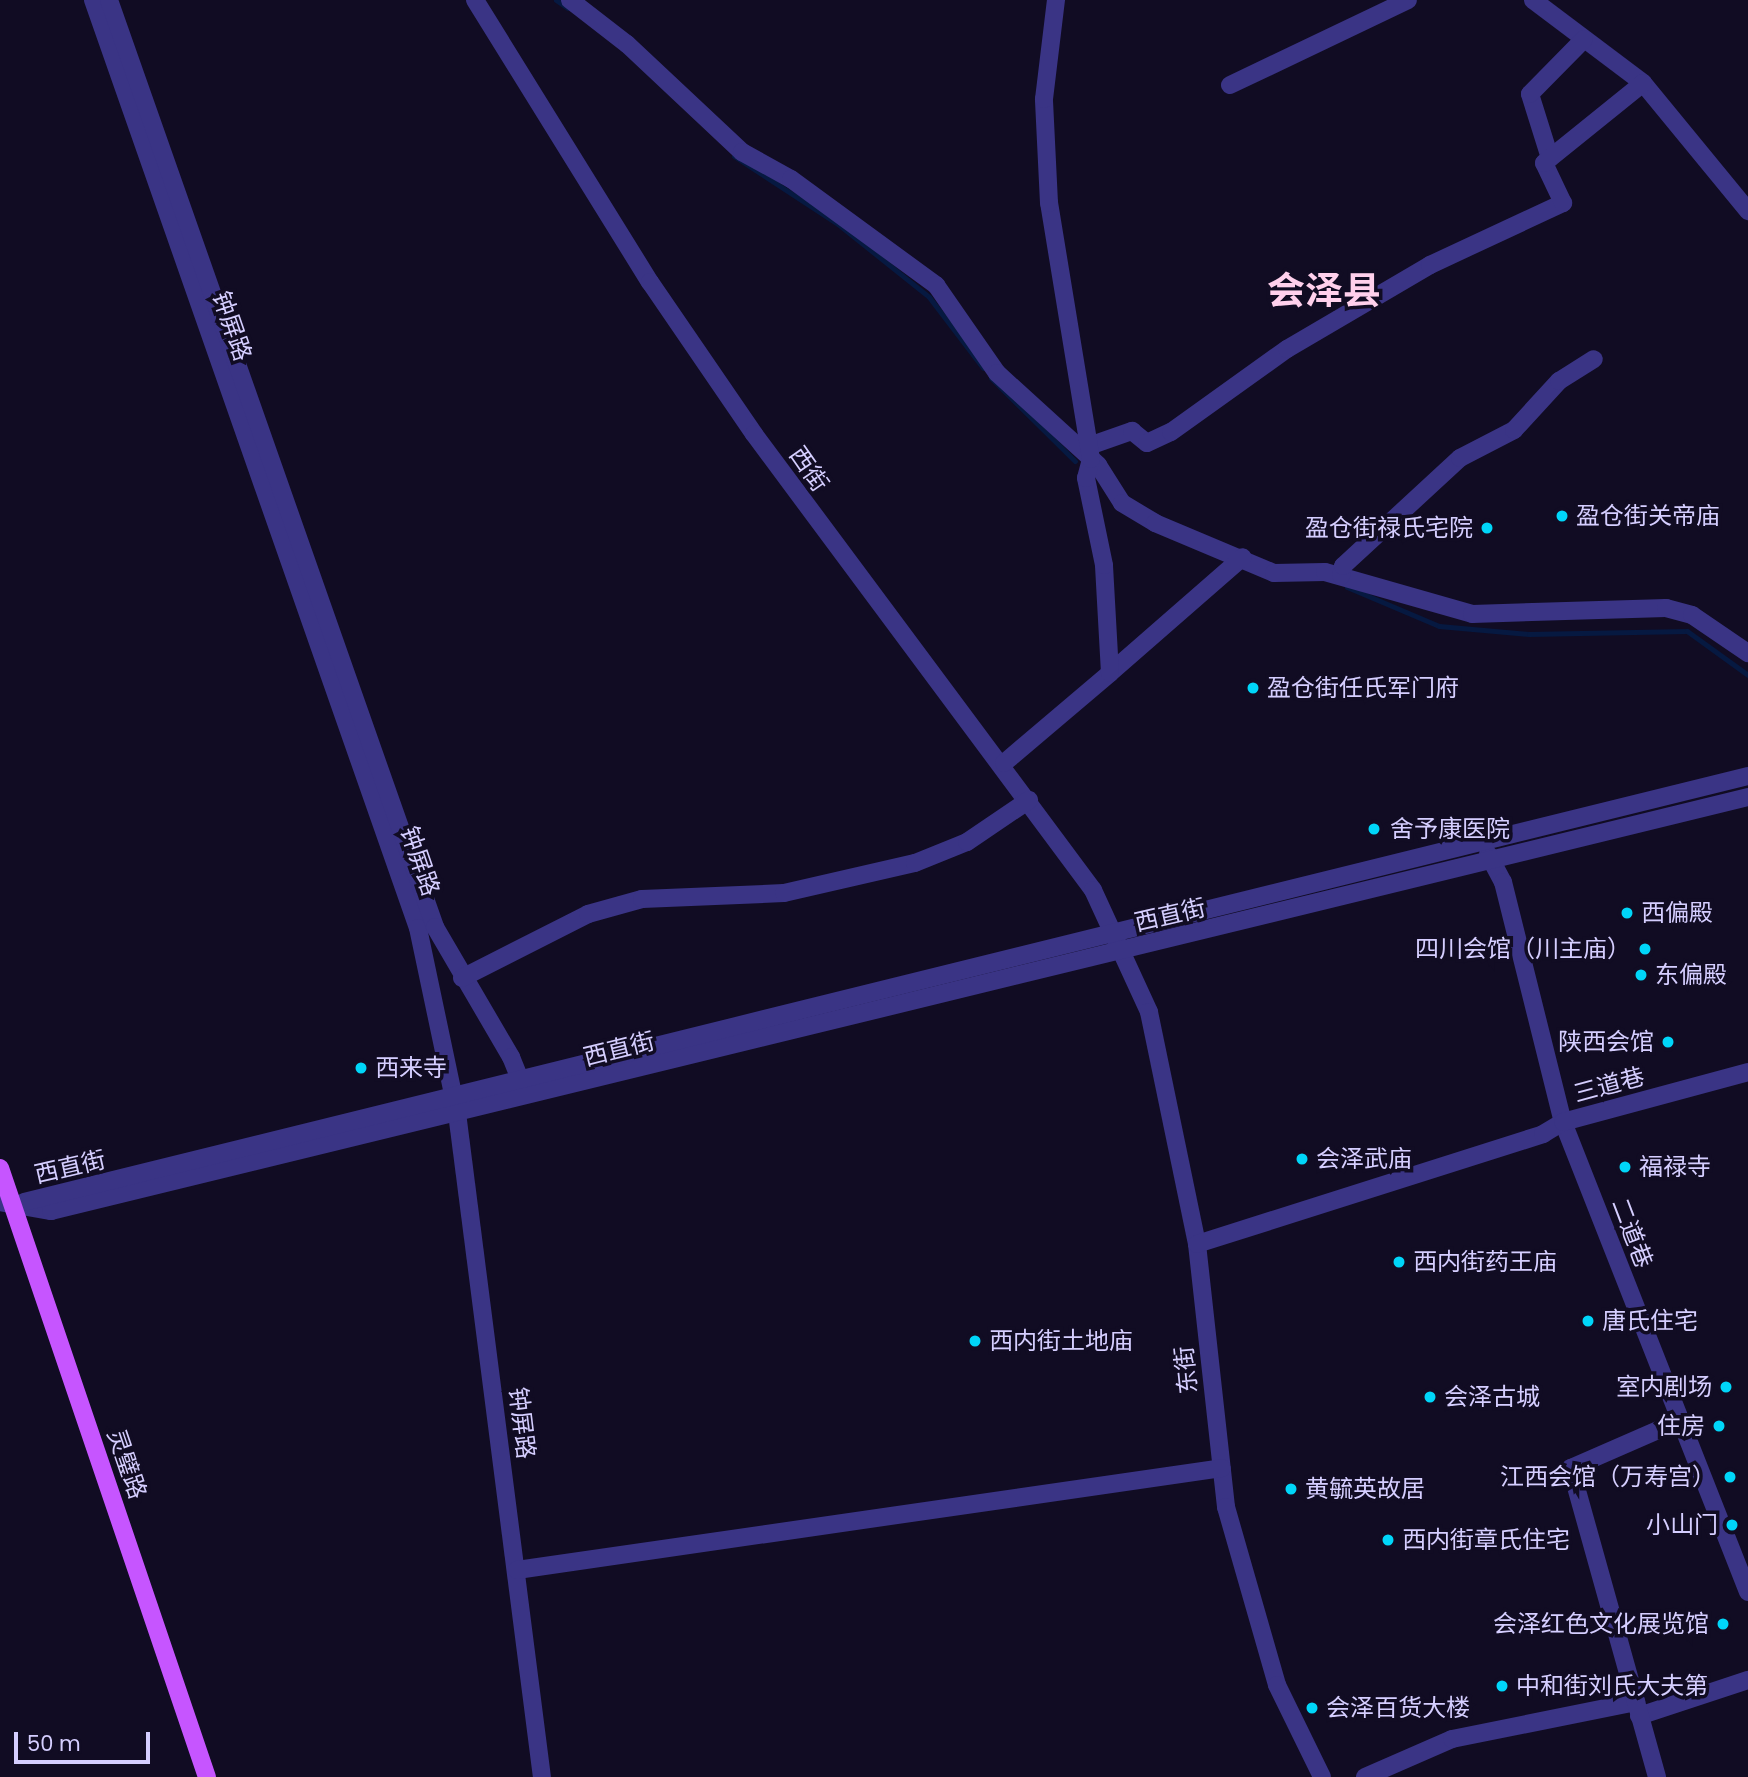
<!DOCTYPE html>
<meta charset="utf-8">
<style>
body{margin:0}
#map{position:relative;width:1748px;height:1777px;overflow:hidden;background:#110c23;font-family:Poppins,"Noto Sans SC",sans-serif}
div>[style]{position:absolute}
.stream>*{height:5px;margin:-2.5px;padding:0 2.5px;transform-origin:2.5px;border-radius:2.5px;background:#061941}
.minor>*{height:18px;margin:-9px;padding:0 9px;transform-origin:9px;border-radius:9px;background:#3a3485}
.major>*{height:18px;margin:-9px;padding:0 9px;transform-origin:9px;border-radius:9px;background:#c655ff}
.dots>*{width:19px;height:19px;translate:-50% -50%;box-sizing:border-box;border:4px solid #110c23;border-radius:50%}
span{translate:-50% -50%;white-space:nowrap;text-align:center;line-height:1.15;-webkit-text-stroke:7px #110c23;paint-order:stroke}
.street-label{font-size:24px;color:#d5ceff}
.poi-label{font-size:24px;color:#d5ceff}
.left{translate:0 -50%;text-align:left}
.right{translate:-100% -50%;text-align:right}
.town-label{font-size:38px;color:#ffd0ec;font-weight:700}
.scale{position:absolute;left:14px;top:1732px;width:136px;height:32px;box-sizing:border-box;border:4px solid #d5ceff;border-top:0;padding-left:9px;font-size:21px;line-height:24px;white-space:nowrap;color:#d5ceff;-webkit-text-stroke:5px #110c23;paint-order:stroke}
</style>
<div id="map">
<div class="stream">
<div style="left:556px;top:0;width:14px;rotate:34deg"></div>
<div style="left:734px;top:156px;width:124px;rotate:33.2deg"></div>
<div style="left:838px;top:224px;width:117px;rotate:38.7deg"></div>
<div style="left:929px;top:297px;width:89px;rotate:52.7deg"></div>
<div style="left:991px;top:378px;width:118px;rotate:44.7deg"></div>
<div style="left:1347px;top:587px;width:100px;rotate:23deg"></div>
<div style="left:1439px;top:626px;width:90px;rotate:5.1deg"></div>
<div style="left:1529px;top:634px;width:158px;rotate:-1.1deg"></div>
<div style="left:1687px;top:631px;width:75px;rotate:35.8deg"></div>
</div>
<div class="minor">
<div style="left:93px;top:0;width:983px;rotate:70.7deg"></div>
<div style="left:418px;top:928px;width:189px;rotate:78.1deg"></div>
<div style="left:457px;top:1113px;width:669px;rotate:82.71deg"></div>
<div style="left:109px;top:0;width:983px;rotate:70.62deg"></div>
<div style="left:435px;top:927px;width:151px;rotate:59.7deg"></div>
<div style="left:511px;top:1057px;width:35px;rotate:68deg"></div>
<div style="left:475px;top:0;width:332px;rotate:58.2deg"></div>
<div style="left:650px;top:282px;width:184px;rotate:55.6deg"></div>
<div style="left:754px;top:434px;width:568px;rotate:53.37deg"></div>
<div style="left:1093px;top:890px;width:134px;rotate:65.3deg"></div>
<div style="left:1149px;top:1012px;width:237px;rotate:78.3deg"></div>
<div style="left:1197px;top:1244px;width:265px;rotate:83.7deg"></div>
<div style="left:1226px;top:1507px;width:185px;rotate:74deg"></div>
<div style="left:1277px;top:1685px;width:102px;rotate:63.9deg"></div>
<div style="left:570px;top:0;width:72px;rotate:37.7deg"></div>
<div style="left:627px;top:44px;width:158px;rotate:43.2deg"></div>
<div style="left:742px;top:152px;width:56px;rotate:28.9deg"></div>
<div style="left:791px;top:179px;width:180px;rotate:36.2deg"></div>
<div style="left:936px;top:285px;width:107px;rotate:55.3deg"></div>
<div style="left:997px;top:373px;width:137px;rotate:42.3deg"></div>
<div style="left:1098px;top:465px;width:45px;rotate:57.7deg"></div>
<div style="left:1122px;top:503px;width:39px;rotate:31deg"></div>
<div style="left:1155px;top:523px;width:129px;rotate:22.8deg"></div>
<div style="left:1274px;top:573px;width:51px;rotate:-1.1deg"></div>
<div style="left:1325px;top:572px;width:153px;rotate:15.9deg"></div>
<div style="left:1472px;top:614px;width:194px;rotate:-1.8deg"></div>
<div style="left:1666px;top:608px;width:27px;rotate:15deg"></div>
<div style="left:1692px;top:615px;width:68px;rotate:34.2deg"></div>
<div style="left:1533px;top:0;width:138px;rotate:37deg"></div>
<div style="left:1643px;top:83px;width:166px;rotate:50.6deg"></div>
<div style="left:1230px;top:85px;width:197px;rotate:-25.5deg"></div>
<div style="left:1550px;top:158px;width:67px;rotate:-107.4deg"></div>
<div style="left:1530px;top:94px;width:77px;rotate:-45.5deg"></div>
<div style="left:1089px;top:446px;width:46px;rotate:-19.2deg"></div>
<div style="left:1132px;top:431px;width:19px;rotate:39deg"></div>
<div style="left:1147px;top:443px;width:26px;rotate:-25deg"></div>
<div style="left:1171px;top:432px;width:143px;rotate:-35.6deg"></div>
<div style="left:1287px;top:349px;width:166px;rotate:-30.4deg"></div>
<div style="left:1430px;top:265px;width:147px;rotate:-25deg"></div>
<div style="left:1563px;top:203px;width:44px;rotate:-115.4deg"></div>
<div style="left:1544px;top:163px;width:127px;rotate:-38.9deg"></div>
<div style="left:1341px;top:576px;width:10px;rotate:-79deg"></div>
<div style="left:1343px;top:566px;width:159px;rotate:-42.7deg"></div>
<div style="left:1460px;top:458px;width:61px;rotate:-27.4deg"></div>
<div style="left:1514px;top:430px;width:67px;rotate:-47.4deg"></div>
<div style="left:1559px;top:381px;width:41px;rotate:-32.2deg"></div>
<div style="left:1110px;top:673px;width:176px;rotate:-41.1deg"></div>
<div style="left:1004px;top:763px;width:139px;rotate:-40.3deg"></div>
<div style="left:1110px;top:673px;width:108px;rotate:-93.2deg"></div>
<div style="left:1104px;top:565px;width:89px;rotate:-101.7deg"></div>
<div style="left:1086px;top:478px;width:20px;rotate:-75deg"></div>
<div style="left:1091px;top:459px;width:259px;rotate:-99.3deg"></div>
<div style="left:1049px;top:203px;width:104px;rotate:-92.8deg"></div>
<div style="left:1044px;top:99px;width:100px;rotate:-83.1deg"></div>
<div style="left:1488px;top:854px;width:32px;rotate:62deg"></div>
<div style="left:1503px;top:882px;width:247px;rotate:76deg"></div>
<div style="left:1563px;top:1122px;width:505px;rotate:68.51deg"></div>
<div style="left:462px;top:978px;width:141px;rotate:-26.9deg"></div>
<div style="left:588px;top:914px;width:56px;rotate:-15.5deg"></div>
<div style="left:642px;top:899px;width:142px;rotate:-2.4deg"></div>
<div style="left:784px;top:893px;width:134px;rotate:-12.9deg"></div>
<div style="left:915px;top:863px;width:56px;rotate:-22deg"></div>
<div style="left:967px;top:842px;width:75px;rotate:-34.1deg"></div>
<div style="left:0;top:1202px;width:52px;rotate:10deg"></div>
<div style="left:51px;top:1211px;width:1747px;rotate:-13.71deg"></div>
<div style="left:24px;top:1202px;width:1776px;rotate:-13.88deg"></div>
<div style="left:1197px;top:1244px;width:363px;rotate:-17.6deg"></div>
<div style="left:1543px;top:1134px;width:23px;rotate:-31deg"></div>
<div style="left:1563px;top:1122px;width:192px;rotate:-15.1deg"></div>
<div style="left:517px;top:1570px;width:712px;rotate:-8.23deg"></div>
<div style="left:1639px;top:1716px;width:115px;rotate:-18.3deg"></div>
<div style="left:1365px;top:1777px;width:95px;rotate:-23.6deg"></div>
<div style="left:1452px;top:1739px;width:188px;rotate:-11.4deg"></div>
<div style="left:1657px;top:1777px;width:321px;rotate:-105.6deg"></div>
<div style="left:1571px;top:1468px;width:120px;rotate:-23.6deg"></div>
</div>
<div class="major">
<div style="left:0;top:1168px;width:643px;rotate:71.23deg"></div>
</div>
<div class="dots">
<div style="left:1562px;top:516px;background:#00d6f9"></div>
<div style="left:1487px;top:528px;background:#00d6f9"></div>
<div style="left:1253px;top:688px;background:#00d6f9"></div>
<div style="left:1374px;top:829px;background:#00d6f9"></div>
<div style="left:1627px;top:913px;background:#00d6f9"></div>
<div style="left:1645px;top:949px;background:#00d6f9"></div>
<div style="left:1641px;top:975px;background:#00d6f9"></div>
<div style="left:1668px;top:1042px;background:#00d6f9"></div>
<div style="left:361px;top:1068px;background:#00d6f9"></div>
<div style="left:1302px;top:1159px;background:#00d6f9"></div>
<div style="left:1625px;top:1167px;background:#00d6f9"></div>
<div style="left:1399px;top:1262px;background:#00d6f9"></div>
<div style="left:1588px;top:1321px;background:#00d6f9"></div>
<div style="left:975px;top:1341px;background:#00d6f9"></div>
<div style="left:1726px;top:1387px;background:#00d6f9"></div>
<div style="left:1430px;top:1397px;background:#00d6f9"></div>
<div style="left:1719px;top:1426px;background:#00d6f9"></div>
<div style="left:1730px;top:1477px;background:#00d6f9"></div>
<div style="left:1291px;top:1489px;background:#00d6f9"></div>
<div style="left:1732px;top:1525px;background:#00d6f9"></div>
<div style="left:1388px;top:1540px;background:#00d6f9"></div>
<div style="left:1723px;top:1624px;background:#00d6f9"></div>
<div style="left:1502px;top:1686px;background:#00d6f9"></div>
<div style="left:1312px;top:1708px;background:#00d6f9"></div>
</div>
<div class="street-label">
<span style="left:232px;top:326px;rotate:71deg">钟屏路</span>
<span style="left:809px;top:469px;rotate:55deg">西街</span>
<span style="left:420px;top:861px;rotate:71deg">钟屏路</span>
<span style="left:1170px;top:915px;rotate:-13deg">西直街</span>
<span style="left:619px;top:1049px;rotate:-14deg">西直街</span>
<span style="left:1609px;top:1085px;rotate:-15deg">三道巷</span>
<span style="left:70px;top:1167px;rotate:-13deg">西直街</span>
<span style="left:1632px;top:1233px;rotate:69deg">二道巷</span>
<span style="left:1186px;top:1370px;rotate:-96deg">东街</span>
<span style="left:522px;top:1423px;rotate:83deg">钟屏路</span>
<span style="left:127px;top:1464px;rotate:71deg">灵璧路</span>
</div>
<div class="poi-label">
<span class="left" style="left:1576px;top:516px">盈仓街关帝庙</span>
<span class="right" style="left:1473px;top:528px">盈仓街禄氏宅院</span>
<span class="left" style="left:1267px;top:688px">盈仓街任氏军门府</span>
<span class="left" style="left:1390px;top:829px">舍予康医院</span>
<span class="left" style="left:1641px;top:913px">西偏殿</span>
<span class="right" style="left:1631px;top:949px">四川会馆（川主庙）</span>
<span class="left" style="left:1655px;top:975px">东偏殿</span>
<span class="right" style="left:1654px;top:1042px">陕西会馆</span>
<span class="left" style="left:375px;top:1068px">西来寺</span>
<span class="left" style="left:1316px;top:1159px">会泽武庙</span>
<span class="left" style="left:1639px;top:1167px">福禄寺</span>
<span class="left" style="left:1413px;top:1262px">西内街药王庙</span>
<span class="left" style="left:1602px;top:1321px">唐氏住宅</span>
<span class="left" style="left:989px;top:1341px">西内街土地庙</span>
<span class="right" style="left:1712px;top:1387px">室内剧场</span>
<span class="left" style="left:1444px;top:1397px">会泽古城</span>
<span class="right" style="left:1705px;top:1426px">住房</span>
<span class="right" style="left:1716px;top:1477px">江西会馆（万寿宫）</span>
<span class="left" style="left:1305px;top:1489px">黄毓英故居</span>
<span class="right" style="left:1718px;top:1525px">小山门</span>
<span class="left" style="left:1402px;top:1540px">西内街章氏住宅</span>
<span class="right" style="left:1709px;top:1624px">会泽红色文化展览馆</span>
<span class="left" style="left:1516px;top:1686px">中和街刘氏大夫第</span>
<span class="left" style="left:1326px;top:1708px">会泽百货大楼</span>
</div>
<div class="town-label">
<span style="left:1324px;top:291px">会泽县</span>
</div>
<div class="scale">50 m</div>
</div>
